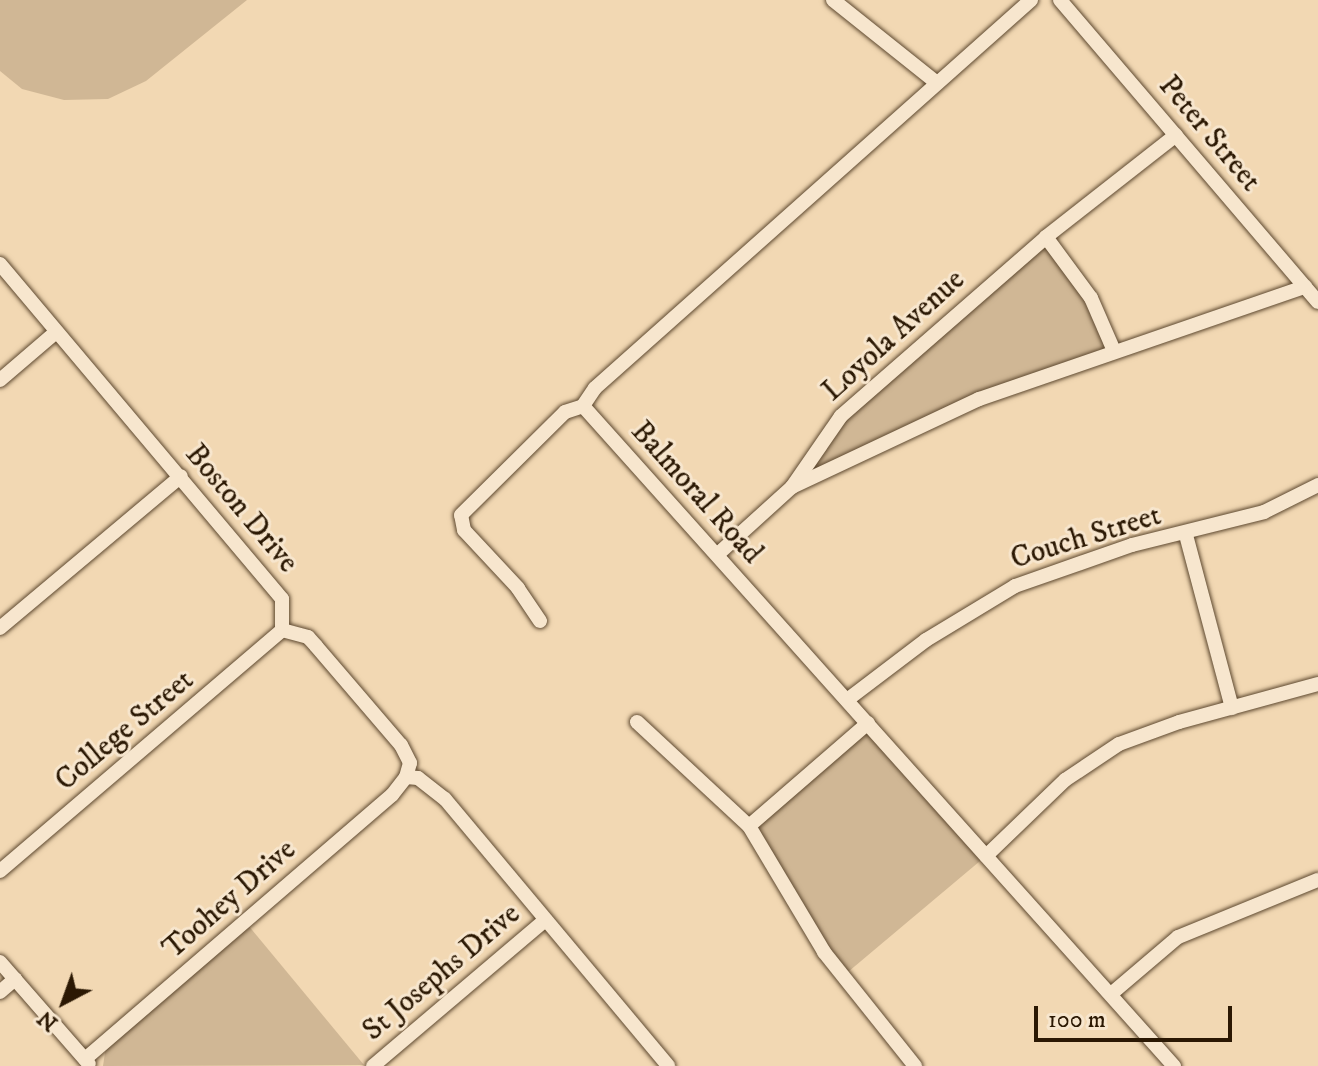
<!DOCTYPE html>
<style>
body{margin:0}
#map{position:relative;width:1318px;height:1066px;overflow:hidden;background:#f2d8b3;font-family:"IM FELL DW Pica",serif}
div>[style]{position:absolute}
.green>*{inset:0;background:#d0b795}
.roads{filter:drop-shadow(0 0 2px #5d482f) drop-shadow(0 0 2px #5d482f)}
.minor>*{height:14px;margin:-7px;padding:0 7px;transform-origin:7px;border-radius:7px;background:#f7e6ce}
span{translate:-50% -50%;white-space:nowrap;text-align:center;line-height:1.15;-webkit-text-stroke:6px #f7e6ce;paint-order:stroke}
.street-label{font-size:30px;color:#2b1803}
.north{position:absolute;left:24px;top:962px;width:80px;height:80px;-webkit-text-stroke:6px #f7e6ce;paint-order:stroke;rotate:221deg;font-size:22px;font-weight:700;line-height:32px;text-align:center;color:#2b1803}
.north::after{content:'';display:block;margin:auto;width:28px;height:36px;background:#2b1803;clip-path:polygon(50% 0,100% 100%,50% 72%,0 100%)}
.scale{position:absolute;left:1034px;top:1006px;width:198px;height:36px;box-sizing:border-box;border:4px solid #2b1803;border-top:0;padding-left:10px;font-size:24px;line-height:28px;white-space:nowrap;color:#2b1803;-webkit-text-stroke:6px #f7e6ce;paint-order:stroke}
</style>
<div id="map">
<div class="green">
<div style="clip-path:polygon(0 0,247px 0,146px 81px,108px 99px,64px 100px,22px 89px,0 71px)"></div>
<div style="clip-path:polygon(1046px 237px,1075px 273px,1114px 351px,979px 399px,792px 487px,814px 448px)"></div>
<div style="clip-path:polygon(868px 723px,986px 856px,842px 977px,749px 826px)"></div>
<div style="clip-path:polygon(248px 925px,364px 1065px,103px 1066px,106px 1046px)"></div>
</div>
<div class="roads">
<div class="minor">
<div style="left:833px;top:0;width:133px;rotate:38.6deg"></div>
<div style="left:1031px;top:0;width:584px;rotate:138.33deg"></div>
<div style="left:595px;top:388px;width:22px;rotate:124deg"></div>
<div style="left:583px;top:406px;width:886px;rotate:48.16deg"></div>
<div style="left:1060px;top:0;width:397px;rotate:49.5deg"></div>
<div style="left:1046px;top:237px;width:76px;rotate:53.6deg"></div>
<div style="left:1091px;top:298px;width:58px;rotate:66.5deg"></div>
<div style="left:0;top:264px;width:438px;rotate:49.9deg"></div>
<div style="left:282px;top:599px;width:31px;rotate:90deg"></div>
<div style="left:282px;top:630px;width:27px;rotate:15deg"></div>
<div style="left:308px;top:637px;width:12px;rotate:48deg"></div>
<div style="left:316px;top:646px;width:130px;rotate:49.4deg"></div>
<div style="left:401px;top:745px;width:20px;rotate:63deg"></div>
<div style="left:410px;top:763px;width:15px;rotate:106deg"></div>
<div style="left:406px;top:777px;width:12px;rotate:5deg"></div>
<div style="left:418px;top:778px;width:34px;rotate:38deg"></div>
<div style="left:445px;top:799px;width:348px;rotate:50.1deg"></div>
<div style="left:0;top:380px;width:74px;rotate:-40.6deg"></div>
<div style="left:792px;top:487px;width:86px;rotate:-55.4deg"></div>
<div style="left:841px;top:416px;width:272px;rotate:-41.1deg"></div>
<div style="left:1046px;top:237px;width:165px;rotate:-38.1deg"></div>
<div style="left:1186px;top:535px;width:179px;rotate:75.1deg"></div>
<div style="left:718px;top:554px;width:100px;rotate:-42.2deg"></div>
<div style="left:792px;top:487px;width:207px;rotate:-25.2deg"></div>
<div style="left:979px;top:399px;width:345px;rotate:-19deg"></div>
<div style="left:540px;top:621px;width:40px;rotate:-124deg"></div>
<div style="left:518px;top:588px;width:79px;rotate:-133deg"></div>
<div style="left:464px;top:530px;width:15px;rotate:-101deg"></div>
<div style="left:461px;top:515px;width:146px;rotate:-44.7deg"></div>
<div style="left:565px;top:412px;width:19px;rotate:-18deg"></div>
<div style="left:0;top:628px;width:236px;rotate:-40deg"></div>
<div style="left:847px;top:700px;width:99px;rotate:-37.2deg"></div>
<div style="left:926px;top:640px;width:104px;rotate:-31.2deg"></div>
<div style="left:1015px;top:586px;width:124px;rotate:-19.3deg"></div>
<div style="left:1132px;top:545px;width:136px;rotate:-14deg"></div>
<div style="left:1264px;top:512px;width:60px;rotate:-26.6deg"></div>
<div style="left:637px;top:722px;width:153px;rotate:42.9deg"></div>
<div style="left:868px;top:723px;width:157px;rotate:139.1deg"></div>
<div style="left:749px;top:826px;width:147px;rotate:59.2deg"></div>
<div style="left:824px;top:952px;width:146px;rotate:51.4deg"></div>
<div style="left:986px;top:856px;width:110px;rotate:-43.9deg"></div>
<div style="left:1065px;top:780px;width:65px;rotate:-33.7deg"></div>
<div style="left:1119px;top:744px;width:64px;rotate:-20.1deg"></div>
<div style="left:1179px;top:722px;width:144px;rotate:-15.3deg"></div>
<div style="left:0;top:871px;width:371px;rotate:-40.5deg"></div>
<div style="left:0;top:962px;width:135px;rotate:48.9deg"></div>
<div style="left:0;top:992px;width:20px;rotate:-41deg"></div>
<div style="left:1111px;top:994px;width:88px;rotate:-40.4deg"></div>
<div style="left:1178px;top:937px;width:151px;rotate:-22.2deg"></div>
<div style="left:85px;top:1059px;width:405px;rotate:-40.7deg"></div>
<div style="left:392px;top:795px;width:23px;rotate:-52deg"></div>
<div style="left:373px;top:1066px;width:226px;rotate:-40.3deg"></div>
</div>
</div>
<div class="street-label">
<span style="left:1209px;top:134px;rotate:50deg">Peter Street</span>
<span style="left:894px;top:336px;rotate:-42deg">Loyola Avenue</span>
<span style="left:696px;top:493px;rotate:48deg">Balmoral Road</span>
<span style="left:241px;top:509px;rotate:50deg">Boston Drive</span>
<span style="left:1086px;top:538px;rotate:-17deg">Couch Street</span>
<span style="left:125px;top:731px;rotate:-40deg">College Street</span>
<span style="left:230px;top:900px;rotate:-41deg">Toohey Drive</span>
<span style="left:442px;top:973px;rotate:-40deg">St Josephs Drive</span>
</div>
<div class="north">N</div>
<div class="scale">100 m</div>
</div>
